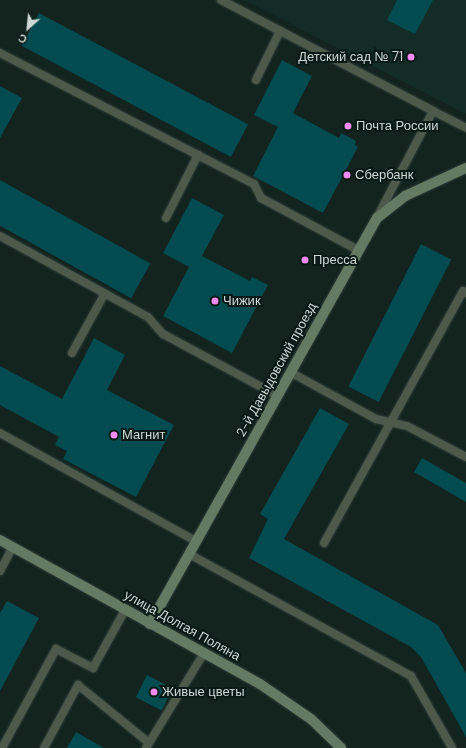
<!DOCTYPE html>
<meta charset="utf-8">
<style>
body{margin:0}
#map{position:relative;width:466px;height:748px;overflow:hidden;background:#13231e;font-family:"DM Sans",sans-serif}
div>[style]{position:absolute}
.built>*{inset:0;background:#132c25}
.building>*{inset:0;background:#024b50;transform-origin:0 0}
.roads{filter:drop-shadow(0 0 1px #31403b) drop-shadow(0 0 1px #31403b)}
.lane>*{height:8px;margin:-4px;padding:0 4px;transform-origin:4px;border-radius:4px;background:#4c594b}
.secondary>*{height:10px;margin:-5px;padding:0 5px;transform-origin:5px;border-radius:5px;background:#657a63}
.dots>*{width:11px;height:11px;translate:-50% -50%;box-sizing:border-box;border:2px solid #091915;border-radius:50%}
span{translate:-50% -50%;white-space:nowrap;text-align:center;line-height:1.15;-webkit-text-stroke:4px #091915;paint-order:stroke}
.poi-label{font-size:13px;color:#ced8d4}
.right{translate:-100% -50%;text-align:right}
.left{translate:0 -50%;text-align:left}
.street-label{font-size:13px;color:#ced8d4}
.north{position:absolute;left:8px;top:8px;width:40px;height:40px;-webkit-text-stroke:3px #091915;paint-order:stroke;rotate:207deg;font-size:11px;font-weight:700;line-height:16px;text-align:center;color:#ced8d4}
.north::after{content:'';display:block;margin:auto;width:14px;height:18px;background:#ced8d4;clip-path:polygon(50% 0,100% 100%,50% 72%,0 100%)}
</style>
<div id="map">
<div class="built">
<div style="clip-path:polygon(244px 0,466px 0,466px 114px)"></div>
</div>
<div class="building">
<div style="clip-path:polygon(397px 0,433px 0,415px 34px,387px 20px)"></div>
<div style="left:39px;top:13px;width:237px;height:37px;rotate:28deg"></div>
<div style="clip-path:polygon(282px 60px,312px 76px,293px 113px,339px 138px,341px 133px,356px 141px,355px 145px,358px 147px,323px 213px,253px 176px,278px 127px,254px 115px)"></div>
<div style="clip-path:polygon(0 86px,22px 98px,0 138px)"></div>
<div style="left:0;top:180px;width:172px;height:40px;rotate:29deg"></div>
<div style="clip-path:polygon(192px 198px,224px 215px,202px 256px,250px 281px,252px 277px,268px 285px,232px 353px,163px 316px,189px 267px,163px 253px)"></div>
<div style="left:421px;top:244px;width:34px;height:160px;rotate:27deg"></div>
<div style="clip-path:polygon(94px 338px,125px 355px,107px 390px,174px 425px,136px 497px,63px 459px,67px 451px,55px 445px,59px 437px,0 405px,0 366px,62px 399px)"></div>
<div style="clip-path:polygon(320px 408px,349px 424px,284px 539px,438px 625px,466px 673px,466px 737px,421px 657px,411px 647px,249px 558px,268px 519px,260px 514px)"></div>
<div style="clip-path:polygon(422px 458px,466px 483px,466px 502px,414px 472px)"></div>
<div style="clip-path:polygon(7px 601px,39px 618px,0 691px,0 613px)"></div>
<div style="left:147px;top:675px;width:29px;height:25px;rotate:27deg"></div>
<div style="clip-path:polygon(76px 732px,104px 748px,67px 748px)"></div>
</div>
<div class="roads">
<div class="lane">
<div style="left:221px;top:0;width:239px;rotate:27.6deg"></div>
<div style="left:433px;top:111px;width:120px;rotate:117.8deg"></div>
<div style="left:0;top:53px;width:286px;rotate:27.3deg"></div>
<div style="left:254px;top:184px;width:16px;rotate:63deg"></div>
<div style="left:261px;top:198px;width:110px;rotate:28.2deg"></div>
<div style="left:256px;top:80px;width:55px;rotate:-63.9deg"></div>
<div style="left:433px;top:111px;width:37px;rotate:27deg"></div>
<div style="left:166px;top:218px;width:71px;rotate:-63.1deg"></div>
<div style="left:0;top:236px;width:169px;rotate:28.7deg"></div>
<div style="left:148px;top:317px;width:23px;rotate:49deg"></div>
<div style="left:163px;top:334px;width:131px;rotate:28.3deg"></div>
<div style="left:72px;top:353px;width:68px;rotate:-61.2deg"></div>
<div style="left:290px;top:372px;width:98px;rotate:28.7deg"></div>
<div style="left:376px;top:419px;width:32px;rotate:13deg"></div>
<div style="left:407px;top:426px;width:67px;rotate:27.7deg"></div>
<div style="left:0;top:433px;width:224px;rotate:28.9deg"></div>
<div style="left:324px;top:543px;width:288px;rotate:-61.1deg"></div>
<div style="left:463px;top:291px;width:4px;rotate:34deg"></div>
<div style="left:189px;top:554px;width:253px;rotate:28.8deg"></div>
<div style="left:411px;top:676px;width:83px;rotate:60.3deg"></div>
<div style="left:0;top:571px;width:27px;rotate:-62deg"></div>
<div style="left:2px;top:748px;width:113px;rotate:-61.4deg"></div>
<div style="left:56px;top:649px;width:42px;rotate:27.2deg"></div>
<div style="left:93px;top:668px;width:66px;rotate:-61.1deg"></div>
<div style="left:44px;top:748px;width:72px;rotate:-61.6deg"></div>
<div style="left:78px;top:685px;width:90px;rotate:39.2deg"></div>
<div style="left:146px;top:748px;width:111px;rotate:-58.6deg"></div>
</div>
<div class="secondary">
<div style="left:0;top:540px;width:297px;rotate:29deg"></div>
<div style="left:260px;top:684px;width:62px;rotate:34.5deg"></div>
<div style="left:311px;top:719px;width:42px;rotate:44deg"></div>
<div style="left:150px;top:624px;width:465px;rotate:-60.8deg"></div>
<div style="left:377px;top:218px;width:36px;rotate:-38deg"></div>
<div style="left:405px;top:196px;width:67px;rotate:-24.7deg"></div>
</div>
</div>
<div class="dots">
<div style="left:411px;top:57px;background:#f18af4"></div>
<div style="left:348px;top:126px;background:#f18af4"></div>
<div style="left:347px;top:175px;background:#f18af4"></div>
<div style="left:305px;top:260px;background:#f18af4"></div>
<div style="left:215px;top:301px;background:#f18af4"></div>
<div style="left:114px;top:435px;background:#f18af4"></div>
<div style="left:154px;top:692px;background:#f18af4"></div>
</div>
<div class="poi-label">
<span class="right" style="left:403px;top:57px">Детский сад № 71</span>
<span class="left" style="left:356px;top:126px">Почта России</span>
<span class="left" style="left:355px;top:175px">Сбербанк</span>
<span class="left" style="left:313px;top:260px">Пресса</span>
<span class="left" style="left:223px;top:301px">Чижик</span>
<span class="left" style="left:122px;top:435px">Магнит</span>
<span class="left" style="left:162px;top:692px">Живые цветы</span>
</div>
<div class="street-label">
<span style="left:277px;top:370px;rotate:-61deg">2-й Давыдовский проезд</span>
<span style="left:182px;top:626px;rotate:29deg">улица Долгая Поляна</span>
</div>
<div class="north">С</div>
</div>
